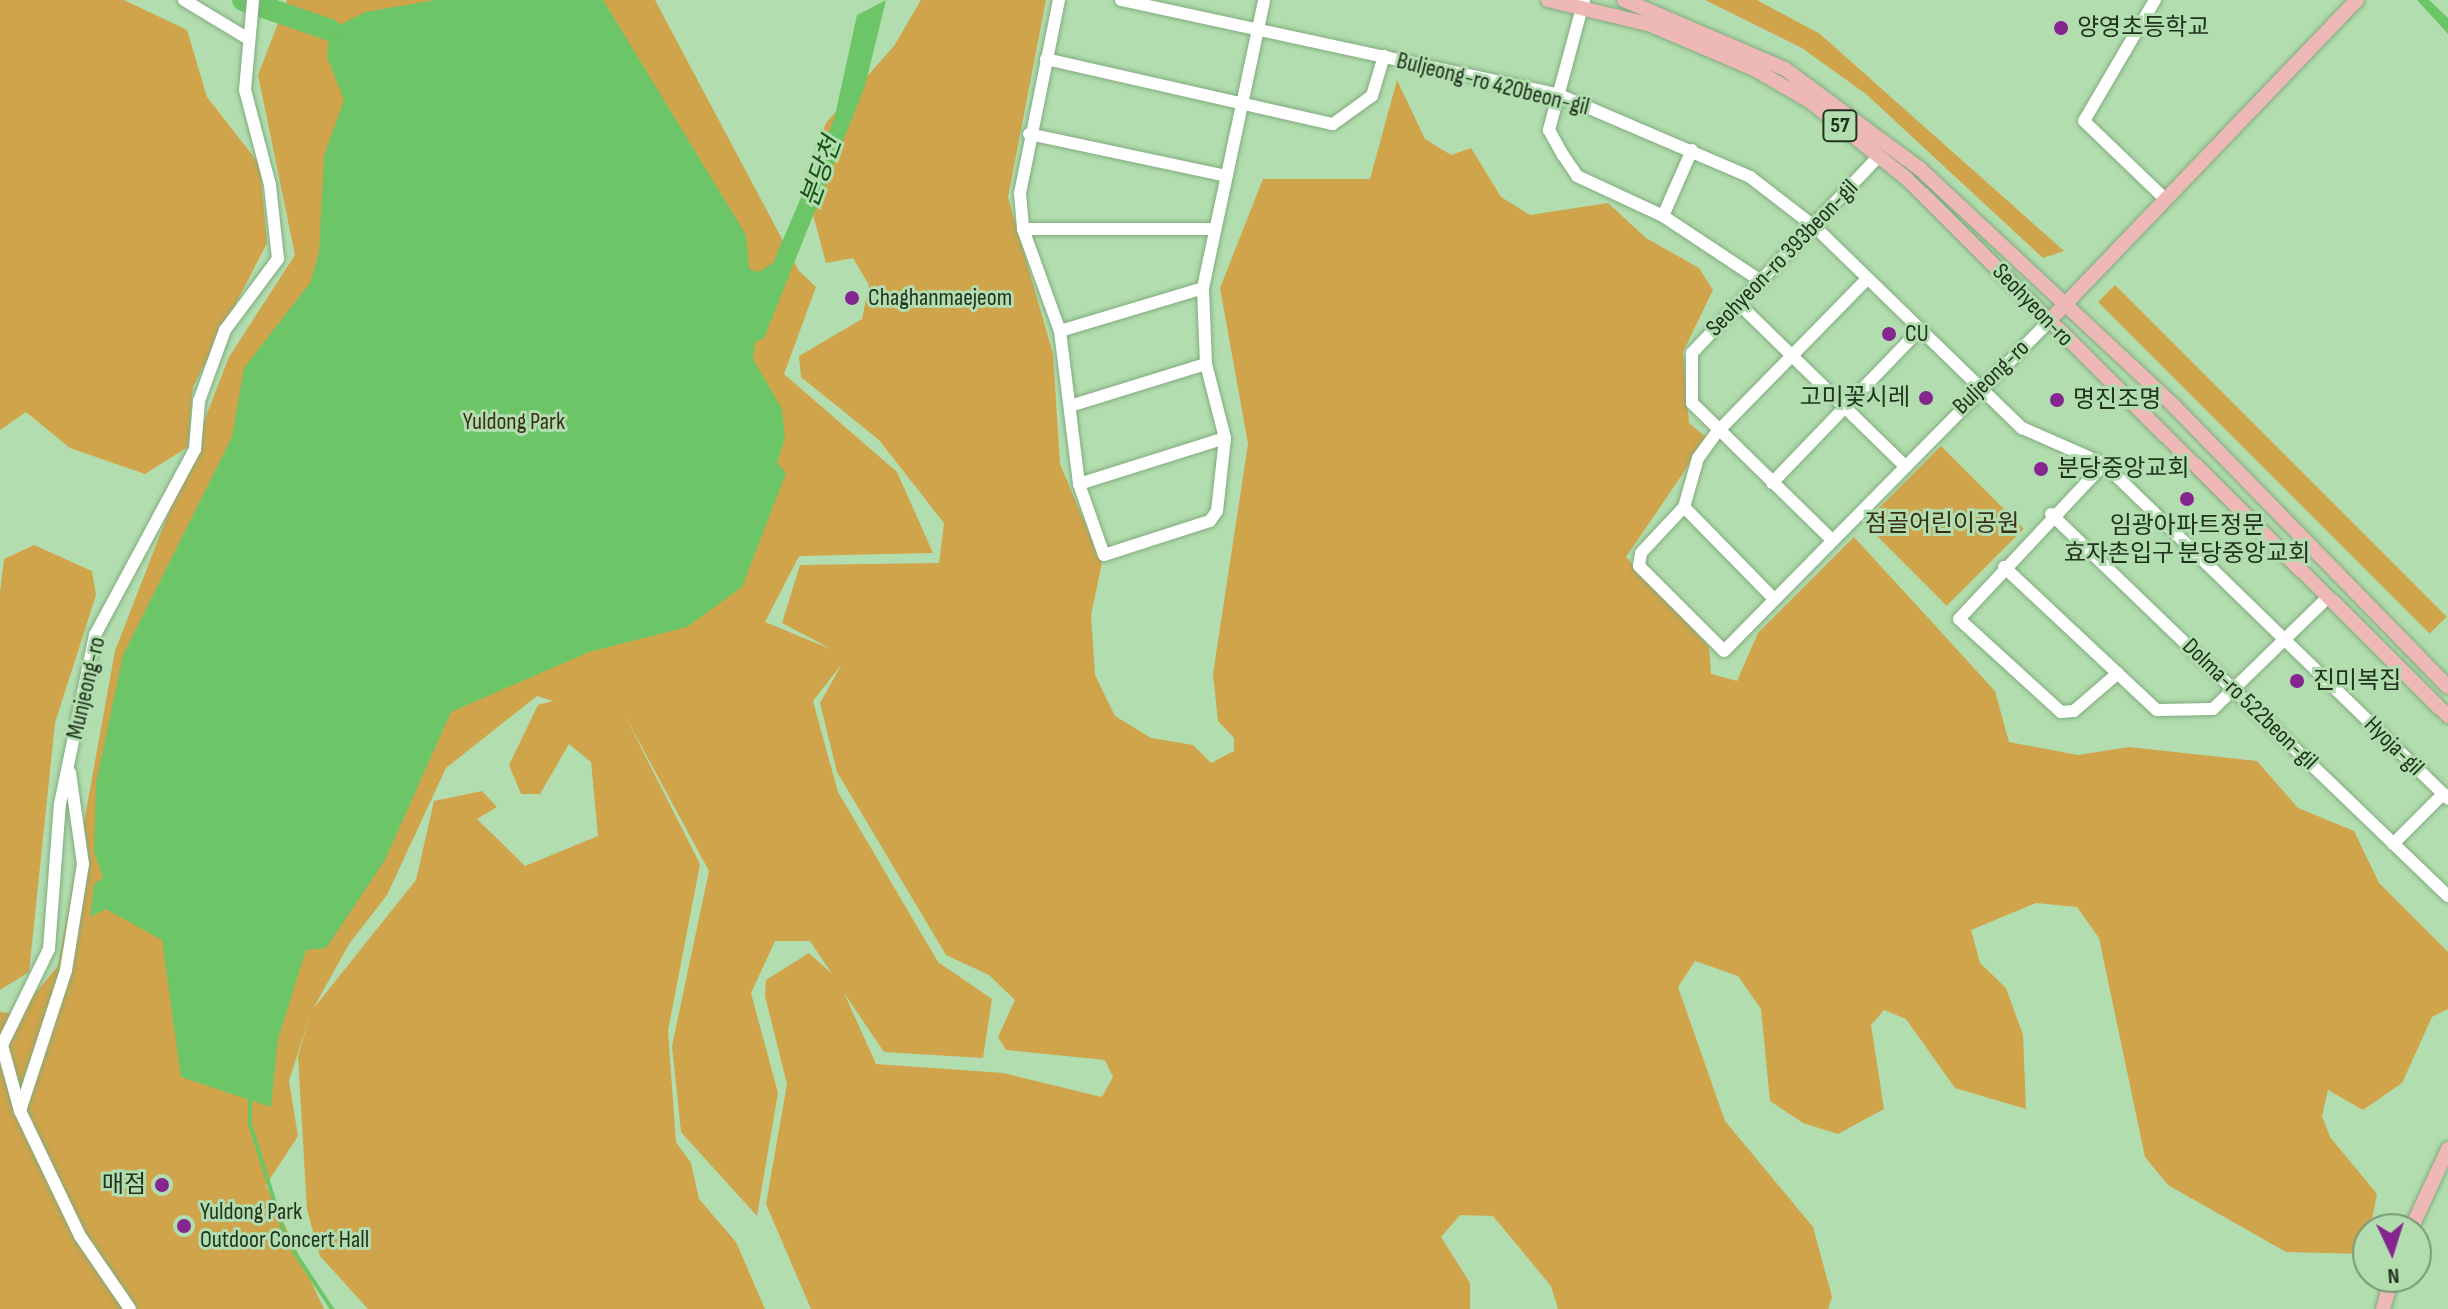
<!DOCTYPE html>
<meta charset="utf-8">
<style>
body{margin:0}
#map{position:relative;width:2448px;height:1309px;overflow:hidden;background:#b2ddaf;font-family:"Sofia Sans Condensed","Noto Sans KR",sans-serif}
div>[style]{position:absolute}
.green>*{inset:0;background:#d0a44b;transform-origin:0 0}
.water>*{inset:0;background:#6cc567}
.stream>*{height:4px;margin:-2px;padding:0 2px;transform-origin:2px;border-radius:2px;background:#6cc567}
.river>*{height:22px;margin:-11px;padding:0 11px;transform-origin:11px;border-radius:11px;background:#6cc567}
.roads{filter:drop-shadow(0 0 2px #81ab7e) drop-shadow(0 0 2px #81ab7e)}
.minor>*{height:12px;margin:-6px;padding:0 6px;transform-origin:6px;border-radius:6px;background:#fff}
.major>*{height:14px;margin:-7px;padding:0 7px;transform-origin:7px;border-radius:7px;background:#eeb8b6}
.dots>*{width:22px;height:22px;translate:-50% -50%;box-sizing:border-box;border:4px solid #b2ddaf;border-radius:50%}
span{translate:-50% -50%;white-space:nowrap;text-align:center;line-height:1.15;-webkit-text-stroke:6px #b2ddaf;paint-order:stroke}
.shield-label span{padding:2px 6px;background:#b2ddaf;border:2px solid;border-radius:6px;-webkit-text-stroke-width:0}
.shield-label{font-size:22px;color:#21321f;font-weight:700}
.poi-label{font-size:24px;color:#21321f}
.left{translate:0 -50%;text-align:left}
.right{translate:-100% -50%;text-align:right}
.street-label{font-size:24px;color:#21321f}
.park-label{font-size:24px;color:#392e19}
.water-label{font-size:26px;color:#155214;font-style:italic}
.north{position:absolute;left:2352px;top:1213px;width:80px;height:80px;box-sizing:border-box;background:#b2ddaf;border:2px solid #789975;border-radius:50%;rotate:176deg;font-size:22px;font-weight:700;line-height:32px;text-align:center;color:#21321f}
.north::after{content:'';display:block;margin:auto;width:28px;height:36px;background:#842590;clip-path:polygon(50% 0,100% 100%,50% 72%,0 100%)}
</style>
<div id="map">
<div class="green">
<div style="clip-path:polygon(0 0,124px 0,187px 30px,207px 97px,260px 165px,267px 243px,193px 387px,188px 447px,145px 474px,70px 448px,26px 412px,0 430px)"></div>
<div style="clip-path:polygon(evenodd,287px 0,655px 0,799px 271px,816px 287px,784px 374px,897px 472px,933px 553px,799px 556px,765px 622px,833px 650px,782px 623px,800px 565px,939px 563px,944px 523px,879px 440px,801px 377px,799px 356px,862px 319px,869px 285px,853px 258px,826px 263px,803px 177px,826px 123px,894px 46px,921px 0,1046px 0,1008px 197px,1053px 354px,1060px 464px,1102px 563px,1091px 615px,1095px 675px,1115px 716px,1151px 738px,1193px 745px,1211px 763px,1234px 751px,1234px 738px,1218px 721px,1213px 674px,1248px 444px,1220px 288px,1263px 179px,1370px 179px,1397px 80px,1425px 139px,1451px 155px,1471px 148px,1501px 197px,1530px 215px,1608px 203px,1646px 238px,1699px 268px,1713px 290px,1683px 352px,1689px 423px,1707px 438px,1626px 557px,1709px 647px,1711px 674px,1737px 681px,1758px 633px,1854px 537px,1995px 691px,2009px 742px,2078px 755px,2129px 747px,2257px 761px,2298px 808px,2354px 831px,2379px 883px,2448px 952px,2448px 1009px,2432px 1017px,2402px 1083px,2363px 1110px,2328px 1090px,2322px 1116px,2330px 1137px,2377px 1194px,2365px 1254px,2286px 1252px,2168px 1185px,2145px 1157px,2099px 938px,2077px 907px,2036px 903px,1971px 930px,1980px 963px,2006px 988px,2023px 1035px,2026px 1109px,1955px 1088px,1906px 1019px,1884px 1010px,1871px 1025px,1884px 1109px,1838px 1134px,1803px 1123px,1770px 1101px,1761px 1009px,1738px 976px,1695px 961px,1678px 987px,1725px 1121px,1813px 1227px,1832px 1297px,1828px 1309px,1558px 1309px,1551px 1286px,1493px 1216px,1460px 1215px,1441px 1237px,1470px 1283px,1470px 1309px,811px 1309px,766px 1204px,787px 1084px,765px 996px,766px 980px,809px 953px,832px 974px,810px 941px,775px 941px,751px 993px,778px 1093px,757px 1216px,681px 1132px,672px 1046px,709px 871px,624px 714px,700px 864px,668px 1031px,676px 1142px,691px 1163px,699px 1199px,736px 1242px,765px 1309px,368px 1309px,320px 1256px,307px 1210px,298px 1056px,311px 1012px,289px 1081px,298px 1136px,266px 1185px,324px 1309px,0 1309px,0 1012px,18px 1014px,58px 966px,115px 651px,229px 357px,295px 255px,258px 75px,287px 0,842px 664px,820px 703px,837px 772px,946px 955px,989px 975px,1015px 1000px,998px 1037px,1006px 1050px,1105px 1060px,1113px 1077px,1102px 1097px,1003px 1073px,876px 1064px,844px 993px,884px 1052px,983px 1058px,992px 999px,938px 962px,838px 792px,813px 701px,842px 664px,287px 0,537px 696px,553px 701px,538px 705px,509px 765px,521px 794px,540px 794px,569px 744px,591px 762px,598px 836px,525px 866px,477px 819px,497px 807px,482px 791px,434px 801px,416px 880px,313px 1009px,349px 944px,387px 895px,446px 768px,537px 696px)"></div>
<div style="clip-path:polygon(1705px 0,1757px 0,1820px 34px,2064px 251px,2043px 258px,1866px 94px,1802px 48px)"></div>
<div style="left:2115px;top:285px;width:469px;height:24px;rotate:45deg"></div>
<div style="left:1941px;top:446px;width:117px;height:109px;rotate:45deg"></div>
<div style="clip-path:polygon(34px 545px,92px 571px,96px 595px,55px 723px,29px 972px,0 990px,0 592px,4px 559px)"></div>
</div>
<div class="water">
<div style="clip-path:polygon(436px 0,603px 0,746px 235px,749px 269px,759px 272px,773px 263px,834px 120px,857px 15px,886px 0,865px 86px,764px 338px,755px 342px,753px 359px,782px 409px,785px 438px,777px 463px,786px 473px,742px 587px,687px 627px,589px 652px,451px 712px,385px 860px,326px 948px,306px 950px,278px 1039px,271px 1107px,181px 1077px,162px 940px,106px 909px,90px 917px,94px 885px,103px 877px,94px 852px,96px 783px,123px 655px,232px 437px,244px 368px,310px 283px,319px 253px,324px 156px,344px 100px,327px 57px,330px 30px,365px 12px)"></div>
<div style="clip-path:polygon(2417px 0,2429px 0,2448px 18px,2448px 34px)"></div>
</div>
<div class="stream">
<div style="left:250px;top:1100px;width:24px;rotate:90deg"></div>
<div style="left:250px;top:1124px;width:123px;rotate:72.5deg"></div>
<div style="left:287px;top:1241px;width:82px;rotate:56.5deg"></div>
</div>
<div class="river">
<div style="left:243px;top:0;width:92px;rotate:19deg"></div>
</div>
<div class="roads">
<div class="minor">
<div style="left:184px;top:0;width:74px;rotate:31.1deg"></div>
<div style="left:1059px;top:0;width:197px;rotate:101.4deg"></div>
<div style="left:1020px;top:193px;width:36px;rotate:85deg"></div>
<div style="left:1023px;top:229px;width:109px;rotate:70.1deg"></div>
<div style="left:1060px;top:331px;width:154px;rotate:82.9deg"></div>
<div style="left:1079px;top:484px;width:75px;rotate:70.6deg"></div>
<div style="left:1104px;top:555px;width:111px;rotate:-17.8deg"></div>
<div style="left:1210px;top:521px;width:12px;rotate:-55deg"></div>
<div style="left:1217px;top:511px;width:73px;rotate:-83.7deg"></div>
<div style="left:1225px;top:438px;width:76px;rotate:-104.4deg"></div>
<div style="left:1206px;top:364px;width:76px;rotate:-92.3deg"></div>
<div style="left:1203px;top:288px;width:294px;rotate:-78deg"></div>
<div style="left:1121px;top:0;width:448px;rotate:12.2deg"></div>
<div style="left:1559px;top:95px;width:208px;rotate:23.2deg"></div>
<div style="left:1750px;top:177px;width:82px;rotate:37.6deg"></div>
<div style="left:1815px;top:227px;width:289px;rotate:44.2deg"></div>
<div style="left:2022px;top:428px;width:90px;rotate:23.7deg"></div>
<div style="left:2104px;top:464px;width:480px;rotate:44.2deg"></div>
<div style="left:1584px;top:0;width:135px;rotate:105.1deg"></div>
<div style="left:1549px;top:130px;width:29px;rotate:61deg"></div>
<div style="left:1563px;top:155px;width:25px;rotate:56deg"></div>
<div style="left:1577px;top:176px;width:95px;rotate:24.9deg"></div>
<div style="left:1663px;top:216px;width:118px;rotate:33.6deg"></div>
<div style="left:2155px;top:0;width:140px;rotate:120.4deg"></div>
<div style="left:2084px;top:121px;width:110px;rotate:43.9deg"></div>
<div style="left:1046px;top:59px;width:294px;rotate:12.8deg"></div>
<div style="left:1333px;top:124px;width:48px;rotate:-35.7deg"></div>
<div style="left:1372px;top:96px;width:42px;rotate:-73.3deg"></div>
<div style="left:1029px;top:134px;width:202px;rotate:12deg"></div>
<div style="left:1663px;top:216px;width:72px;rotate:-66.3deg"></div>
<div style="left:1023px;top:229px;width:190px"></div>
<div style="left:1866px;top:280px;width:213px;rotate:134.4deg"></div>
<div style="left:1717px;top:432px;width:32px;rotate:126deg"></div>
<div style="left:1698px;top:458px;width:51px;rotate:105.9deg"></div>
<div style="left:1684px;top:507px;width:63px;rotate:133.1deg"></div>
<div style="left:1641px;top:553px;width:13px;rotate:99deg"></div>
<div style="left:1639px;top:566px;width:120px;rotate:45deg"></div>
<div style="left:1724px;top:651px;width:462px;rotate:-45.4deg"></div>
<div style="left:1739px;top:304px;width:231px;rotate:44.3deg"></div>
<div style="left:1060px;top:331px;width:149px;rotate:-16.7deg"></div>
<div style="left:1070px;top:406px;width:142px;rotate:-17.2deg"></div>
<div style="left:2104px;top:464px;width:212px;rotate:133.1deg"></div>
<div style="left:1959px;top:619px;width:138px;rotate:42.4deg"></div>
<div style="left:2061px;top:712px;width:13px;rotate:-4deg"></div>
<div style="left:2074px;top:711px;width:58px;rotate:-40.8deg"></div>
<div style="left:1772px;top:483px;width:214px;rotate:-46.1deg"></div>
<div style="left:1079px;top:484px;width:153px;rotate:-17.5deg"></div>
<div style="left:1684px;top:507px;width:129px;rotate:45.6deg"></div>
<div style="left:2051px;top:514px;width:551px;rotate:43.9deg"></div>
<div style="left:1832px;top:540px;width:196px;rotate:-135.6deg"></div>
<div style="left:1692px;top:403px;width:50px;rotate:-90deg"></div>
<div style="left:1692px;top:353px;width:270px;rotate:-46.5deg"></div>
<div style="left:2004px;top:567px;width:209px;rotate:43.1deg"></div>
<div style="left:2157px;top:710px;width:56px;rotate:-1deg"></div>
<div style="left:2213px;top:709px;width:159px;rotate:-44.2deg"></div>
<div style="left:2393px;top:844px;width:71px;rotate:-45deg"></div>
<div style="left:20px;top:1111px;width:148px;rotate:-71.9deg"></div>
<div style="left:66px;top:970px;width:107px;rotate:-80.9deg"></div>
<div style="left:83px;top:864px;width:92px;rotate:-98.1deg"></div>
<div style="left:130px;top:1309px;width:88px;rotate:-124.4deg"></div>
<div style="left:80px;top:1236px;width:139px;rotate:-115.6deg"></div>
<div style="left:20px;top:1111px;width:68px;rotate:-105.3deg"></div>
<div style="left:2px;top:1045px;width:107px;rotate:-63.9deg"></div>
<div style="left:49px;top:949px;width:145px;rotate:-85.7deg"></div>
<div style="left:60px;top:804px;width:173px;rotate:-78.3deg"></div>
<div style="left:95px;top:635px;width:211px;rotate:-61.7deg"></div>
<div style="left:195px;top:449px;width:48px;rotate:-85.2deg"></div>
<div style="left:199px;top:401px;width:76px;rotate:-69.9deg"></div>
<div style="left:225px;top:330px;width:89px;rotate:-53.3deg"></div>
<div style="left:278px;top:259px;width:74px;rotate:-96.2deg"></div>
<div style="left:270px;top:185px;width:98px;rotate:-104.7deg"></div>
<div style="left:245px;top:90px;width:90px;rotate:-84.9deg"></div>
</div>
<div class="major">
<div style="left:1548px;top:0;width:106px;rotate:13.6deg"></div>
<div style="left:1651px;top:25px;width:114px;rotate:23.2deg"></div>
<div style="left:1756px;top:70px;width:64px;rotate:30.2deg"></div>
<div style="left:1811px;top:102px;width:122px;rotate:38.7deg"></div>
<div style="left:1906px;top:178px;width:764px;rotate:44.79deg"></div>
<div style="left:1624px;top:0;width:175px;rotate:23.2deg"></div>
<div style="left:1785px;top:69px;width:167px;rotate:36.5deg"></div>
<div style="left:1919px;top:168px;width:347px;rotate:43deg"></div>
<div style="left:2173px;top:405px;width:394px;rotate:45.7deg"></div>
<div style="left:2048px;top:322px;width:446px;rotate:-46.2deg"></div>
<div style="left:2411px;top:1229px;width:88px;rotate:-65.2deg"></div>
<div style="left:2383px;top:1309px;width:33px;rotate:-74deg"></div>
</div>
</div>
<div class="dots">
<div style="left:2061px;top:28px;background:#842590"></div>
<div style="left:852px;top:298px;background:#842590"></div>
<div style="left:1889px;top:334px;background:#842590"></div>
<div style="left:1926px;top:398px;background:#842590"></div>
<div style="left:2057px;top:400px;background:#842590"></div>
<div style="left:2041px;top:469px;background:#842590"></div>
<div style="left:2187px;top:499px;background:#842590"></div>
<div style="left:2297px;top:681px;background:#842590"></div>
<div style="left:162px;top:1185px;background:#842590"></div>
<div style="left:184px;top:1226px;background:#842590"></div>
</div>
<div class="shield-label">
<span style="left:1840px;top:126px">57</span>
</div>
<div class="poi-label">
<span class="left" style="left:2077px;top:28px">양영초등학교</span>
<span class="left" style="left:868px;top:298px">Chaghanmaejeom</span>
<span class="left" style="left:1905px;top:334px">CU</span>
<span class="right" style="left:1910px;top:398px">고미꽃시레</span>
<span class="left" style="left:2073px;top:400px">명진조명</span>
<span class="left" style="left:2057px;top:469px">분당중앙교회</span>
<span style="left:2187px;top:540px">임광아파트정문<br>효자촌입구 분당중앙교회</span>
<span class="left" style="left:2313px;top:681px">진미복집</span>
<span class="right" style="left:146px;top:1185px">매점</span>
<span class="left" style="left:200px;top:1226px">Yuldong Park<br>Outdoor Concert Hall</span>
</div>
<div class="street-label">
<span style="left:1493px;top:84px;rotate:14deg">Buljeong-ro 420beon-gil</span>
<span style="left:1782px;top:258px;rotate:-46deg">Seohyeon-ro 393beon-gil</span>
<span style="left:2033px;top:305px;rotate:46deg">Seohyeon-ro</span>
<span style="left:1991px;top:377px;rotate:-44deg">Buljeong-ro</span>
<span style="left:86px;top:688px;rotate:-77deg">Munjeong-ro</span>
<span style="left:2250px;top:704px;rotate:44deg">Dolma-ro 522beon-gil</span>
<span style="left:2394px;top:746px;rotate:45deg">Hyoja-gil</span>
</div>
<div class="park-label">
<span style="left:514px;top:422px">Yuldong Park</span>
<span style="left:1942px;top:524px">점골어린이공원</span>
</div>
<div class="water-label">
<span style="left:822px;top:172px;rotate:-70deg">분당천</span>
</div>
<div class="north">N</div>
</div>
